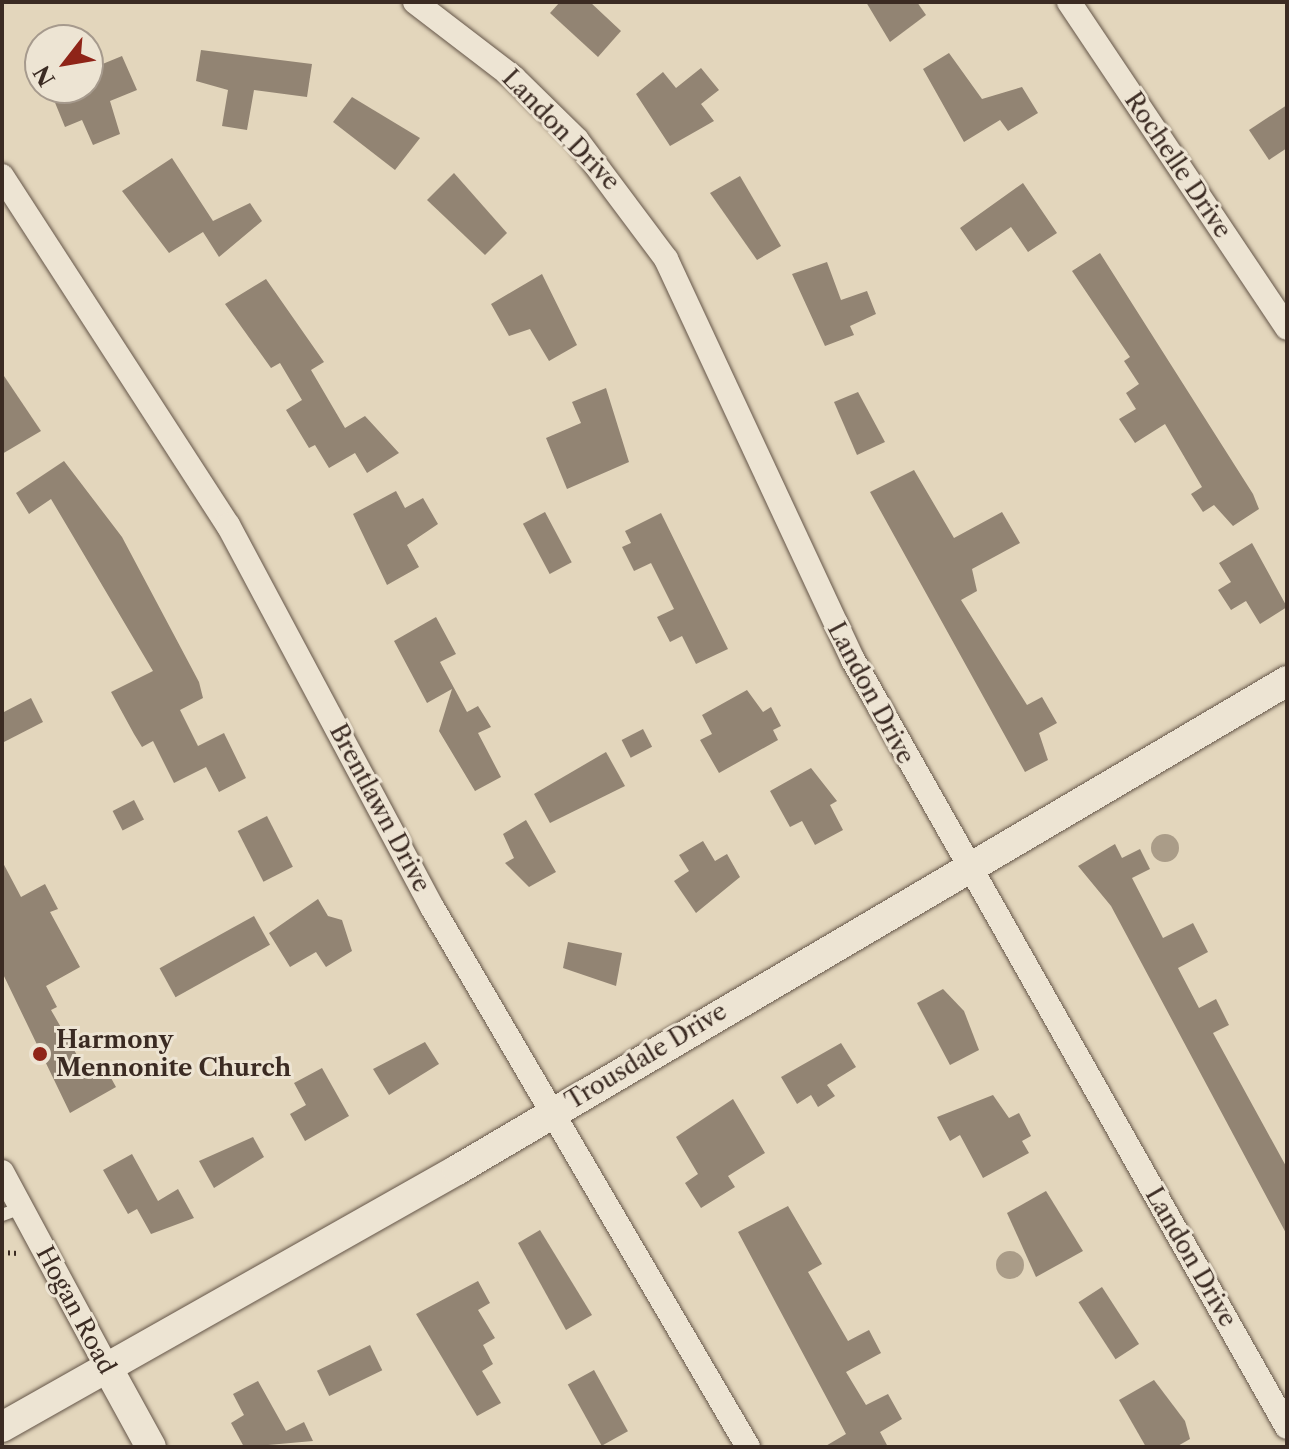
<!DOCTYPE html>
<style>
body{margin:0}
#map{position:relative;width:1289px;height:1449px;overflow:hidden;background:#e3d6bc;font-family:"Libre Caslon Text",serif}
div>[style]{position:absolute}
.water>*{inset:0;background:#aa9c88}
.round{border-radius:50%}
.building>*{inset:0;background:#928473;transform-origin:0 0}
.path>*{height:5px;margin-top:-2.5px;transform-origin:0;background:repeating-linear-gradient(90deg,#3b2b23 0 2px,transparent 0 6px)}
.roads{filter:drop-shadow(0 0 2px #655649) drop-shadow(0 0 2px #655649)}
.service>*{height:12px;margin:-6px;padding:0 6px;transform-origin:6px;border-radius:6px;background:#ede4d3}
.minor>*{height:24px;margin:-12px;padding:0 12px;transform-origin:12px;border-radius:12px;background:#ede4d3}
.tertiary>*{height:30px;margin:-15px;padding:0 15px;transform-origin:15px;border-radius:15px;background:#ede4d3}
.dots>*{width:22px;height:22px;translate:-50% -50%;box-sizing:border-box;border:4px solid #ede4d3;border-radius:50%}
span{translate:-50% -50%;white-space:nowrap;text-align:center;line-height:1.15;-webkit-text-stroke:6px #ede4d3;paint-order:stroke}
.street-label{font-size:24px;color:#3b2b23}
.poi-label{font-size:24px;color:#3b2b23;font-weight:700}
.left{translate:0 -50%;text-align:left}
.frame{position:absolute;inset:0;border:4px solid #3b2b23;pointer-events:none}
.north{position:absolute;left:24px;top:24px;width:80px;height:80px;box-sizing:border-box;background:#ede4d3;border:2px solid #a69a8d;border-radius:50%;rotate:239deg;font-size:22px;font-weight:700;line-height:32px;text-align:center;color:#3b2b23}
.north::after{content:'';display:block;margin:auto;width:28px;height:36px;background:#8f2418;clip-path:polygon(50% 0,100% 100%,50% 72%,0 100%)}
</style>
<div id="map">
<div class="water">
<div class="round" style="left:1151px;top:834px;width:28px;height:28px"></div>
<div class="round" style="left:996px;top:1251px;width:28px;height:28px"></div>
</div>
<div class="building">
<div style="clip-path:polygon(560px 2px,590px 2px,621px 31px,598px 57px,550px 13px)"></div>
<div style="clip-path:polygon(866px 2px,917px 2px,926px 15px,890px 42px)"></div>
<div style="clip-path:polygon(201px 50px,312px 64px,307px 97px,254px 90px,247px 130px,222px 126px,228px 90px,196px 81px)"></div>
<div style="clip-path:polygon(949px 53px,982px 99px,1022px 87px,1038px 113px,1008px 131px,1000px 120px,964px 142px,923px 69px)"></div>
<div style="clip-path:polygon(122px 56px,137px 90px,110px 101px,120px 134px,93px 145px,82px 120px,65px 127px,49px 88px,88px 88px,88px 70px)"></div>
<div style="clip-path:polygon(701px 68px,719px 90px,701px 104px,714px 121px,670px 146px,636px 94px,663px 72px,676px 88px)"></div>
<div style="clip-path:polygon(352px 97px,420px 138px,395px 170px,333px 122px)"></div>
<div style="clip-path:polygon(1287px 105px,1287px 148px,1269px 160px,1249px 130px)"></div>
<div style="clip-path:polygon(172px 158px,213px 221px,250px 203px,262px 221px,219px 257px,203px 232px,169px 253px,122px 191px)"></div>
<div style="clip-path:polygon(454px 173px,507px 233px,485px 255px,427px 200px)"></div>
<div style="clip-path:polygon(740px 176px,781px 246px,757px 260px,710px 193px)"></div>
<div style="clip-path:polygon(1023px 183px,1057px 233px,1028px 252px,1011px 227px,976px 251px,960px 228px)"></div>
<div style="clip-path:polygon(1100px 253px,1253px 494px,1259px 509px,1233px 526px,1214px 505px,1203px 512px,1191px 494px,1202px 487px,1165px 424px,1135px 443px,1119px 419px,1136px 409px,1126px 393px,1139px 384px,1124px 361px,1130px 357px,1072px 271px)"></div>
<div style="clip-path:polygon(827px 262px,841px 300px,867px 291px,876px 314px,850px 326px,854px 335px,825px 346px,792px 274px)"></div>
<div style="clip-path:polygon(542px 274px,577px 345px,549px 361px,530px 329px,509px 336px,491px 304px)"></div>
<div style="clip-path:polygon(266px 279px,324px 362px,311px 370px,345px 428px,365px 416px,399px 453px,367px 473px,355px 453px,329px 468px,315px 445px,309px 448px,286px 410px,302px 400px,280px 363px,271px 368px,225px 304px)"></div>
<div style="clip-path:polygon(2px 373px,41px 431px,2px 454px)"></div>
<div style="clip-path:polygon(606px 388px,629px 462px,567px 489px,546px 438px,581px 423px,572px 402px)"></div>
<div style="clip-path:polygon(858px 392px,885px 442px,857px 455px,834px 402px)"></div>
<div style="clip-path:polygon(64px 461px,122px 537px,199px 682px,203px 698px,180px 710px,198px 746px,224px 733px,246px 778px,219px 792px,206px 767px,174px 783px,153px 741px,142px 747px,134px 734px,111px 692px,153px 671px,51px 499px,29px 514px,16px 493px)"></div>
<div style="clip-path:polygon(914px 470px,954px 538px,1002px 512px,1020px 543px,972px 569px,977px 591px,961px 600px,1027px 705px,1042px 697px,1057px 723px,1039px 733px,1048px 760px,1025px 772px,870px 492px)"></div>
<div style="clip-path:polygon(396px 491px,405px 508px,423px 498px,438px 524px,407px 545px,419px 567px,387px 585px,353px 514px)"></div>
<div style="left:545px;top:512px;width:57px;height:25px;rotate:62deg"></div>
<div style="clip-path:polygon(661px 513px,728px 649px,696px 664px,682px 636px,670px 642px,657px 617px,674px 609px,651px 563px,634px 571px,622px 547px,631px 543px,625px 531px)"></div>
<div style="clip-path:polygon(1252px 543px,1287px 607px,1260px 624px,1246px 601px,1231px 610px,1218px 590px,1231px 582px,1219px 563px)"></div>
<div style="clip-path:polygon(436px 617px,456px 654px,440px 662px,467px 712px,478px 706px,491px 727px,478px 733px,501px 777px,475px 791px,439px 731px,452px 689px,427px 703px,394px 641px)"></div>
<div style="clip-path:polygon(747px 690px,763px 712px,771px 707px,781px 726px,773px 730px,778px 740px,719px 773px,700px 740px,712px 734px,702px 715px)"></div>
<div style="clip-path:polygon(31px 698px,43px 722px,2px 743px,2px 713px)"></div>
<div style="left:643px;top:729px;width:20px;height:24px;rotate:63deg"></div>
<div style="clip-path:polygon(606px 752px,625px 786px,550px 823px,534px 794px)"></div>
<div style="clip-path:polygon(811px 768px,837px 801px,830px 805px,843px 830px,815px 845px,802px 821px,790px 827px,770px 791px)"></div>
<div style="left:134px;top:800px;width:22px;height:24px;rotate:63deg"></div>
<div style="left:267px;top:816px;width:57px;height:33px;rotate:63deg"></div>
<div style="clip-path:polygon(526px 820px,556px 872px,529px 887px,505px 863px,514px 858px,503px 834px)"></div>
<div style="clip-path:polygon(703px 841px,715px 861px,727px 854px,740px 877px,696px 913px,674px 881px,689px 871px,679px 855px)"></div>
<div style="clip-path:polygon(1115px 844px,1122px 858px,1140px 849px,1150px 869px,1132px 878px,1163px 938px,1193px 923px,1208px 952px,1178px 968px,1199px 1008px,1216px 999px,1229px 1025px,1213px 1033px,1287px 1168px,1287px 1235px,1111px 906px,1078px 866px)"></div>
<div style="clip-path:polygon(2px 861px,21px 897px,45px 884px,58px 909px,50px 912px,80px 967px,46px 986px,57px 1007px,51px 1010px,89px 1076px,105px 1067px,116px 1087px,70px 1113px,2px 972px)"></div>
<div style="clip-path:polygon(318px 899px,328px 916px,342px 920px,352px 951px,326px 967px,316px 952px,290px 967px,269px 933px)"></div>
<div style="left:254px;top:916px;width:33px;height:108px;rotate:61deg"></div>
<div style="clip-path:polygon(568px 942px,622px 953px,616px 986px,563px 968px)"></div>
<div style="clip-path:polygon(943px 989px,964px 1011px,979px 1050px,950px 1065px,917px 1003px)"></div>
<div style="clip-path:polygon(425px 1042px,439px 1064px,389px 1095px,373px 1069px)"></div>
<div style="clip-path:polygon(841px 1043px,856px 1067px,827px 1085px,835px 1096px,818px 1107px,811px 1095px,797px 1104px,781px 1077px)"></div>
<div style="clip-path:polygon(322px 1068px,349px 1116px,305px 1141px,290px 1114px,306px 1105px,294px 1083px)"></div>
<div style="clip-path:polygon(993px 1095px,1009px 1118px,1019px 1113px,1031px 1136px,1022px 1141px,1029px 1153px,983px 1178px,960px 1135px,950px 1141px,937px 1117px)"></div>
<div style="clip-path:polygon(733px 1099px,765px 1153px,728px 1176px,735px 1187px,701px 1208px,685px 1183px,698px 1174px,676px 1137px)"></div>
<div style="clip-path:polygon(253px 1137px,264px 1157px,214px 1188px,199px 1161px)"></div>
<div style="clip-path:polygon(132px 1154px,158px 1201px,178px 1189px,194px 1218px,151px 1234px,137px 1209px,128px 1214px,103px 1170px)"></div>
<div style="clip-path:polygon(1046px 1191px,1083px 1251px,1036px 1277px,1007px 1213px)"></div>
<div style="clip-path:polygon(788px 1206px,822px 1264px,808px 1272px,848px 1341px,869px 1330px,881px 1353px,846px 1372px,866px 1405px,888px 1394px,902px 1419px,880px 1432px,888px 1447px,824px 1447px,846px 1434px,738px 1232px)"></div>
<div style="clip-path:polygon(540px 1230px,592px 1315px,566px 1330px,518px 1243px)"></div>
<div style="clip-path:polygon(478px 1281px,490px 1303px,478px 1310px,495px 1338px,483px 1345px,493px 1364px,482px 1371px,501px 1403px,477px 1416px,416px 1314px)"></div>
<div style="left:1102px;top:1287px;width:68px;height:28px;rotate:57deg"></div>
<div style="left:370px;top:1345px;width:28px;height:59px;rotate:64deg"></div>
<div style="left:594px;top:1370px;width:70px;height:30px;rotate:61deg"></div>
<div style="clip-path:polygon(1154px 1380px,1185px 1421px,1190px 1439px,1176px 1447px,1146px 1447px,1119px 1400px)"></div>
<div style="clip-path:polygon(258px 1381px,286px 1431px,304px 1422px,313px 1441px,244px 1447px,231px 1423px,244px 1415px,233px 1394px)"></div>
</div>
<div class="path">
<div style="left:2px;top:1252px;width:16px;rotate:4deg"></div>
</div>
<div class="roads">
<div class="service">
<div style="left:2px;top:1215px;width:20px;rotate:-20deg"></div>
</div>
<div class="minor">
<div style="left:415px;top:2px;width:125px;rotate:37.5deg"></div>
<div style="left:514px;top:78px;width:88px;rotate:44.5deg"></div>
<div style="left:577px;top:140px;width:149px;rotate:53.2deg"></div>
<div style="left:666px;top:259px;width:442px;rotate:65deg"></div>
<div style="left:853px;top:660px;width:881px;rotate:60.5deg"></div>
<div style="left:1069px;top:2px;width:392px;rotate:56.2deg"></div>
<div style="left:2px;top:176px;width:416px;rotate:57.1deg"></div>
<div style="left:228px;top:525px;width:433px;rotate:61.9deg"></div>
<div style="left:432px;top:907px;width:626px;rotate:59.66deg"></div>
<div style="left:2px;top:1172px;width:221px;rotate:61.7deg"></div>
</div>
<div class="tertiary">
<div style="left:107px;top:1367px;width:91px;rotate:61.2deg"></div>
<div style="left:2px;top:1427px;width:523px;rotate:-29.46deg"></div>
<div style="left:457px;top:1170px;width:963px;rotate:-30.5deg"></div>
</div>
</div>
<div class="dots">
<div style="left:40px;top:1054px;background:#8f2418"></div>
</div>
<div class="street-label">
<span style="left:561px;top:130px;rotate:46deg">Landon Drive</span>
<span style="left:1178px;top:165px;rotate:56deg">Rochelle Drive</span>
<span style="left:871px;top:693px;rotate:62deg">Landon Drive</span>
<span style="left:380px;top:808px;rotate:62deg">Brentlawn Drive</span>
<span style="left:646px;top:1056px;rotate:-31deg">Trousdale Drive</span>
<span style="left:1191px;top:1257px;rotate:60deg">Landon Drive</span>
<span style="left:76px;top:1310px;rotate:62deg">Hogan Road</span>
</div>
<div class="poi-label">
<span class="left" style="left:56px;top:1054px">Harmony<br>Mennonite Church</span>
</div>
<div class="frame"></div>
<div class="north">N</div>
</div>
